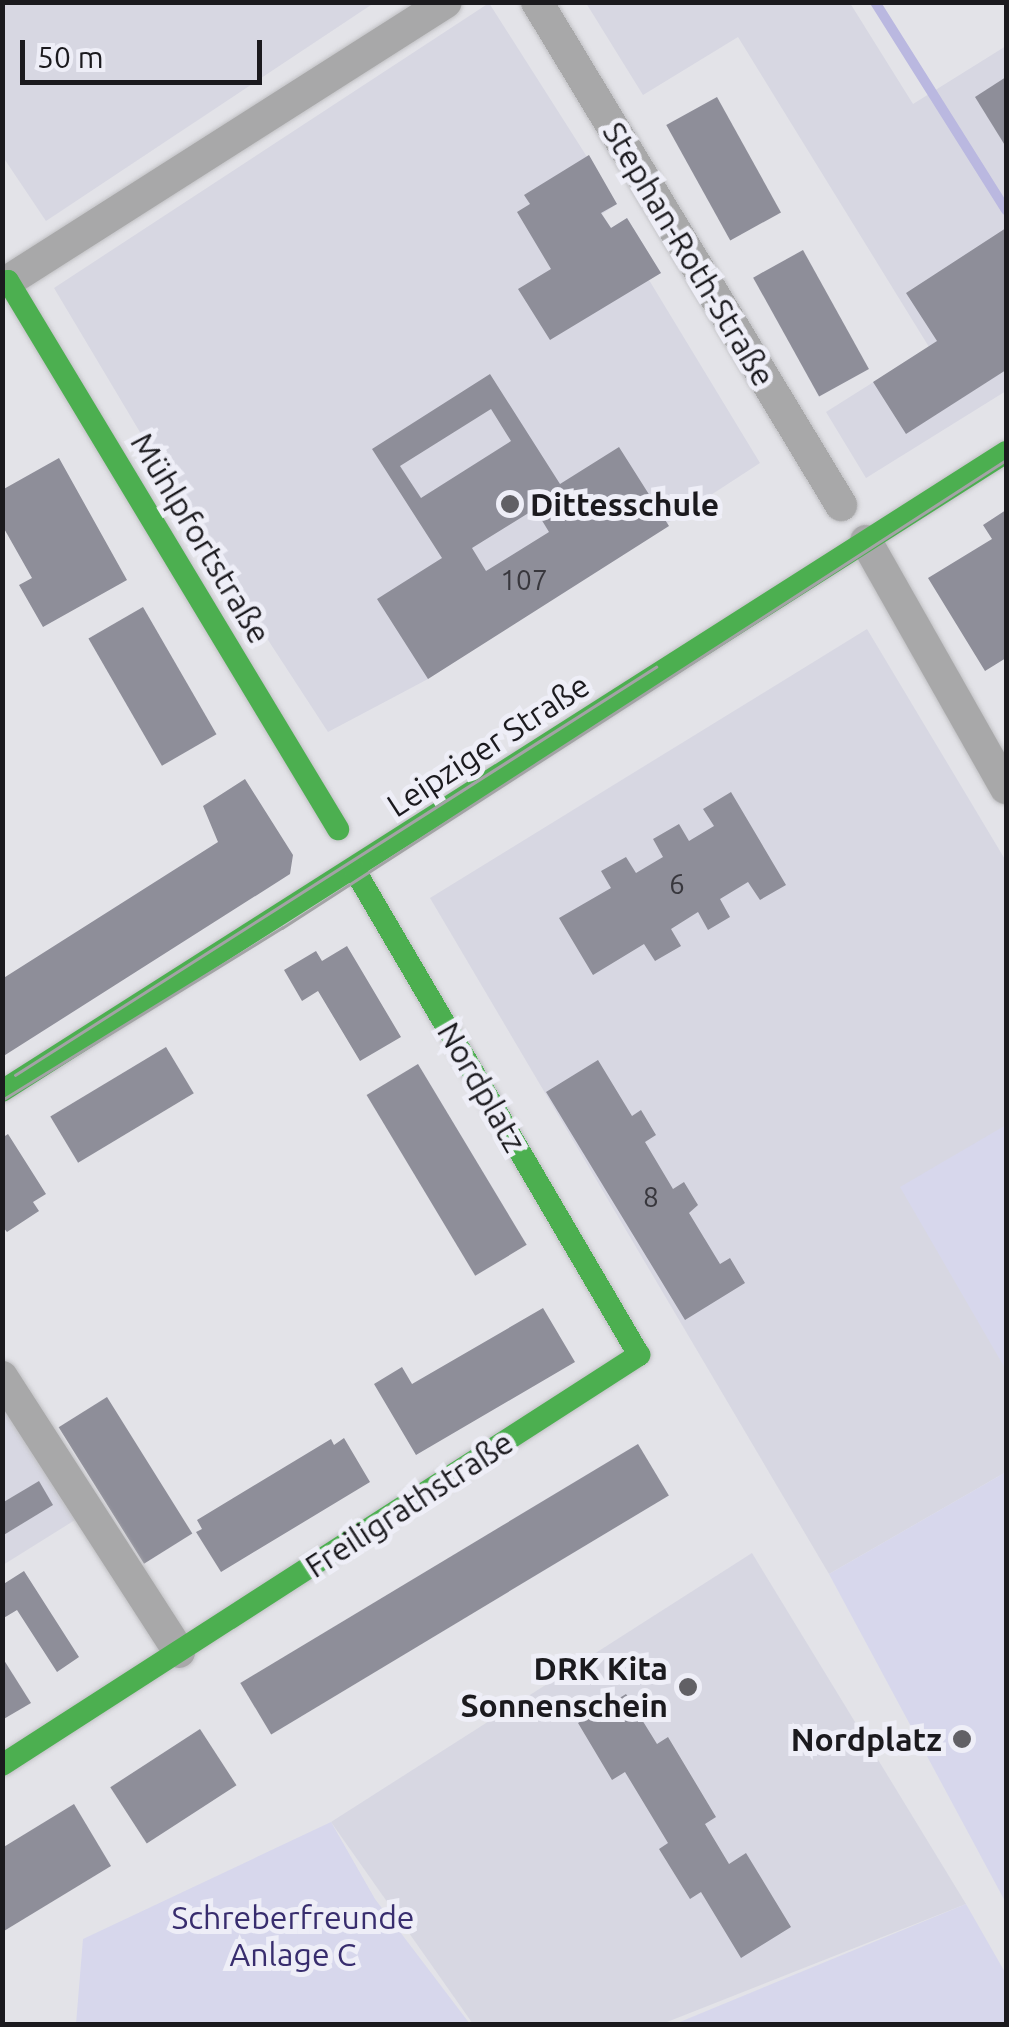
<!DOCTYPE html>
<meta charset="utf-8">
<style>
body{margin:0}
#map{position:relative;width:1009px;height:2027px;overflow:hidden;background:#e3e3e8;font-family:Ubuntu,sans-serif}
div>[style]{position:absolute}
.built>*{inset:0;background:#d7d7e2}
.green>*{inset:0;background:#d7d7ec}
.stream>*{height:10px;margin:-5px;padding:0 5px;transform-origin:5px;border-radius:5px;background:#bab8e0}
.building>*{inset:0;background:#8e8e99;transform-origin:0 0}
.roads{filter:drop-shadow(0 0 2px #c0c0c3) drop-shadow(0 0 2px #c0c0c3)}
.street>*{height:32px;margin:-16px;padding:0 16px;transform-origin:16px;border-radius:16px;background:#a8a8a9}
.fast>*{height:22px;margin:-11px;padding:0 11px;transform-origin:11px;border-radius:11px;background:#4caf50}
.tram>*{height:2.5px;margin:-1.25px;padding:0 1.25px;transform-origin:1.25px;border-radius:1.25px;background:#a3a3a5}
.dots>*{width:28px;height:28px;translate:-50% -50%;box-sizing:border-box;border:5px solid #eeeef7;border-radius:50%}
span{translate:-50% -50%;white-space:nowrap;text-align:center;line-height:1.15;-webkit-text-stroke:10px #eeeef7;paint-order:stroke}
.number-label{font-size:28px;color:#38373d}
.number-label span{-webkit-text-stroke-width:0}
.street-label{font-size:32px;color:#1b1a1e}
.poi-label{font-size:32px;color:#1b1a1e;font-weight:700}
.left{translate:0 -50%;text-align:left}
.right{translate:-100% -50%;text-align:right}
.park-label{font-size:32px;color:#382d6e}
.frame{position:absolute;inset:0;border:5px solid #1b1a1e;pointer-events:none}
.scale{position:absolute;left:20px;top:40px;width:242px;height:45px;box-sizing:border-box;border:5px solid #1b1a1e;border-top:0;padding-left:12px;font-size:30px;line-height:35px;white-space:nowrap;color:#1b1a1e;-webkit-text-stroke:8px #eeeef7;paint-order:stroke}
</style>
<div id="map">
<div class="built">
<div style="clip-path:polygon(2px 3px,3px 2px,374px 3px,46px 221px,3px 157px)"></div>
<div style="clip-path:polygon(489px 3px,617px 204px,602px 214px,611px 228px,627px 218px,661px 273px,649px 280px,760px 463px,428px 679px,328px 732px,221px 568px,54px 288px)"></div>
<div style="clip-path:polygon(586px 3px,850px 3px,913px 104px,1006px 46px,1006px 391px,866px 478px,826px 412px,929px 347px,738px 37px,643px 95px)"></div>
<div style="clip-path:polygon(867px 629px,1006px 861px,1006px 1472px,829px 1574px,430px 898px)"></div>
<div style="clip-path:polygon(2px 1405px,75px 1520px,3px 1565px,2px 1565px)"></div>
<div style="clip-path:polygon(752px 1553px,966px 1904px,662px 2024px,473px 2024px,331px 1822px)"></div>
</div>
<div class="green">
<div style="clip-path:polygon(1006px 1125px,1006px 1370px,900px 1187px)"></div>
<div style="clip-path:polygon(1006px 1472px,1006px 1903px,829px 1574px)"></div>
<div style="clip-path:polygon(331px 1822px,375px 1899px,470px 2024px,76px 2024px,83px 1939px)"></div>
<div style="clip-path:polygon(966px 1904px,1006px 1974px,1006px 2024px,675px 2024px)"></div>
</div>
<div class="stream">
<div style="left:875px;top:2px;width:246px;rotate:57.8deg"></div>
</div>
<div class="building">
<div style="clip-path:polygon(1006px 77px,1006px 147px,975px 97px)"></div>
<div style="left:717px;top:97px;width:132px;height:58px;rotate:61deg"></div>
<div style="clip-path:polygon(589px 155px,617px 204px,601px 213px,611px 228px,627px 218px,661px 273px,550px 340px,518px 289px,551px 269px,517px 212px,530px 204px,524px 195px)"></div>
<div style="clip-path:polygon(1006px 228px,1006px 370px,906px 434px,873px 382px,937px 341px,906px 293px)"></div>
<div style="left:803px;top:250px;width:136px;height:57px;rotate:61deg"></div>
<div style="clip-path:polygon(evenodd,490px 374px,560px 484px,619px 447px,669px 526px,428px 679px,377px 599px,442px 558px,372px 449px,490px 374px,491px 409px,511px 441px,421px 498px,400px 466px,491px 409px,490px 374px,535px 509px,549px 532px,486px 571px,472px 548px,535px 509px)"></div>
<div style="clip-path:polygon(59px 458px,127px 580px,43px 627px,19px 585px,32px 578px,2px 525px,2px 490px)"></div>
<div style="clip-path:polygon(1006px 510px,1006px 658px,985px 671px,928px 578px,992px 539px,983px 525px)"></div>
<div style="left:143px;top:607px;width:147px;height:63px;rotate:60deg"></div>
<div style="clip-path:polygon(245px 779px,293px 855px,290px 874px,2px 1057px,2px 979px,218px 842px,203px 806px)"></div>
<div style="clip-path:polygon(731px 792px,786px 885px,760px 900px,748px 882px,720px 899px,730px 917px,708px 930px,698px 912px,671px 929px,681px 946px,655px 961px,644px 944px,593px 975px,559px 918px,611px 888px,601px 871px,626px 857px,636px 873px,663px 857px,653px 839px,679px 824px,689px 841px,714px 826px,703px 809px)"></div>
<div style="clip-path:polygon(347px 946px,401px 1037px,360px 1061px,318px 991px,302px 1001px,284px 970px,316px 951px,322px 961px)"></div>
<div style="left:166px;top:1047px;width:54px;height:135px;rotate:59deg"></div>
<div style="clip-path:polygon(598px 1060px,632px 1116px,641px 1110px,656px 1135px,645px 1142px,673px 1189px,684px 1182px,698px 1205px,689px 1213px,720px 1264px,730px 1258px,745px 1283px,685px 1320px,546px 1092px)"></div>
<div style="left:418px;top:1064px;width:211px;height:60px;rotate:59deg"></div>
<div style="clip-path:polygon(8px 1134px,46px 1194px,33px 1202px,39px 1211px,7px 1232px,2px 1226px,2px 1138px)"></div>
<div style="clip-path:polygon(543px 1308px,575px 1362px,416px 1455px,374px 1384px,402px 1367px,412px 1384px)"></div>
<div style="left:107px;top:1397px;width:161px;height:57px;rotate:58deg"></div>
<div style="clip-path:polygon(344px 1438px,370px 1482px,221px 1572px,196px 1532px,202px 1529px,197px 1520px,331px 1439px,334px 1445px)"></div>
<div style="left:638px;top:1444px;width:60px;height:464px;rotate:59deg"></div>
<div style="clip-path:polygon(39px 1481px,53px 1505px,2px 1536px,2px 1503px)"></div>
<div style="clip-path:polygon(24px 1571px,79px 1657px,57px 1672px,17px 1610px,2px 1619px,2px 1585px)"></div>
<div style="clip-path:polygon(2px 1657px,31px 1703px,2px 1720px)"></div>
<div style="clip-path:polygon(626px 1694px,657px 1744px,668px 1737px,716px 1817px,705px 1824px,729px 1864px,746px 1853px,791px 1927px,741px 1958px,701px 1892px,690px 1899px,659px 1849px,668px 1843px,625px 1772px,612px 1780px,578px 1723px)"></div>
<div style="left:200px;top:1729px;width:67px;height:107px;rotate:57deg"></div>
<div style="clip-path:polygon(74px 1804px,111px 1866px,4px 1931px,2px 1848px)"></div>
</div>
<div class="roads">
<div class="street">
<div style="left:537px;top:2px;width:588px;rotate:58.85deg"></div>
<div style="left:8px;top:281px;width:519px;rotate:-32.5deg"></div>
<div style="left:866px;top:541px;width:284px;rotate:60.5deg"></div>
<div style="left:2px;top:1377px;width:327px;rotate:57.2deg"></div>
</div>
<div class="fast">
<div style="left:2px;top:285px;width:7px;rotate:-34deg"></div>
<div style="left:8px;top:281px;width:640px;rotate:58.94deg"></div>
<div style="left:2px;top:1091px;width:1190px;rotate:-32.47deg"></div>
<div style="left:2px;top:1765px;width:758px;rotate:-32.77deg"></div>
<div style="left:639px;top:1355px;width:563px;rotate:-120.39deg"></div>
</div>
</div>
<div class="tram">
<div style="left:15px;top:1075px;width:760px;rotate:-32.48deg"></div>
<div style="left:2px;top:1100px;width:329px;rotate:-31.6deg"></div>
<div style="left:282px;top:928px;width:862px;rotate:-32.88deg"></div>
</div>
<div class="dots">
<div style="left:510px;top:504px;background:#616065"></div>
<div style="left:688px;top:1687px;background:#616065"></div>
<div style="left:962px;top:1739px;background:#616065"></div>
</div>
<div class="number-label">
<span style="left:524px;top:580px">107</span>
<span style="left:677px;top:884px">6</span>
<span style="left:651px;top:1197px">8</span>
</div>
<div class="street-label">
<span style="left:689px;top:254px;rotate:59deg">Stephan-Roth-Straße</span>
<span style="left:201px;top:538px;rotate:59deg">Mühlpfortstraße</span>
<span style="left:488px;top:745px;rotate:-33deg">Leipziger Straße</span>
<span style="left:482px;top:1087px;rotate:60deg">Nordplatz</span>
<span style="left:409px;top:1504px;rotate:-33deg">Freiligrathstraße</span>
</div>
<div class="poi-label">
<span class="left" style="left:530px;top:504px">Dittesschule</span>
<span class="right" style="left:668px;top:1687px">DRK Kita<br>Sonnenschein</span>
<span class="right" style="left:942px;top:1739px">Nordplatz</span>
</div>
<div class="park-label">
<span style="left:293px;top:1936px">Schreberfreunde<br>Anlage C</span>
</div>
<div class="frame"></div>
<div class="scale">50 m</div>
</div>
